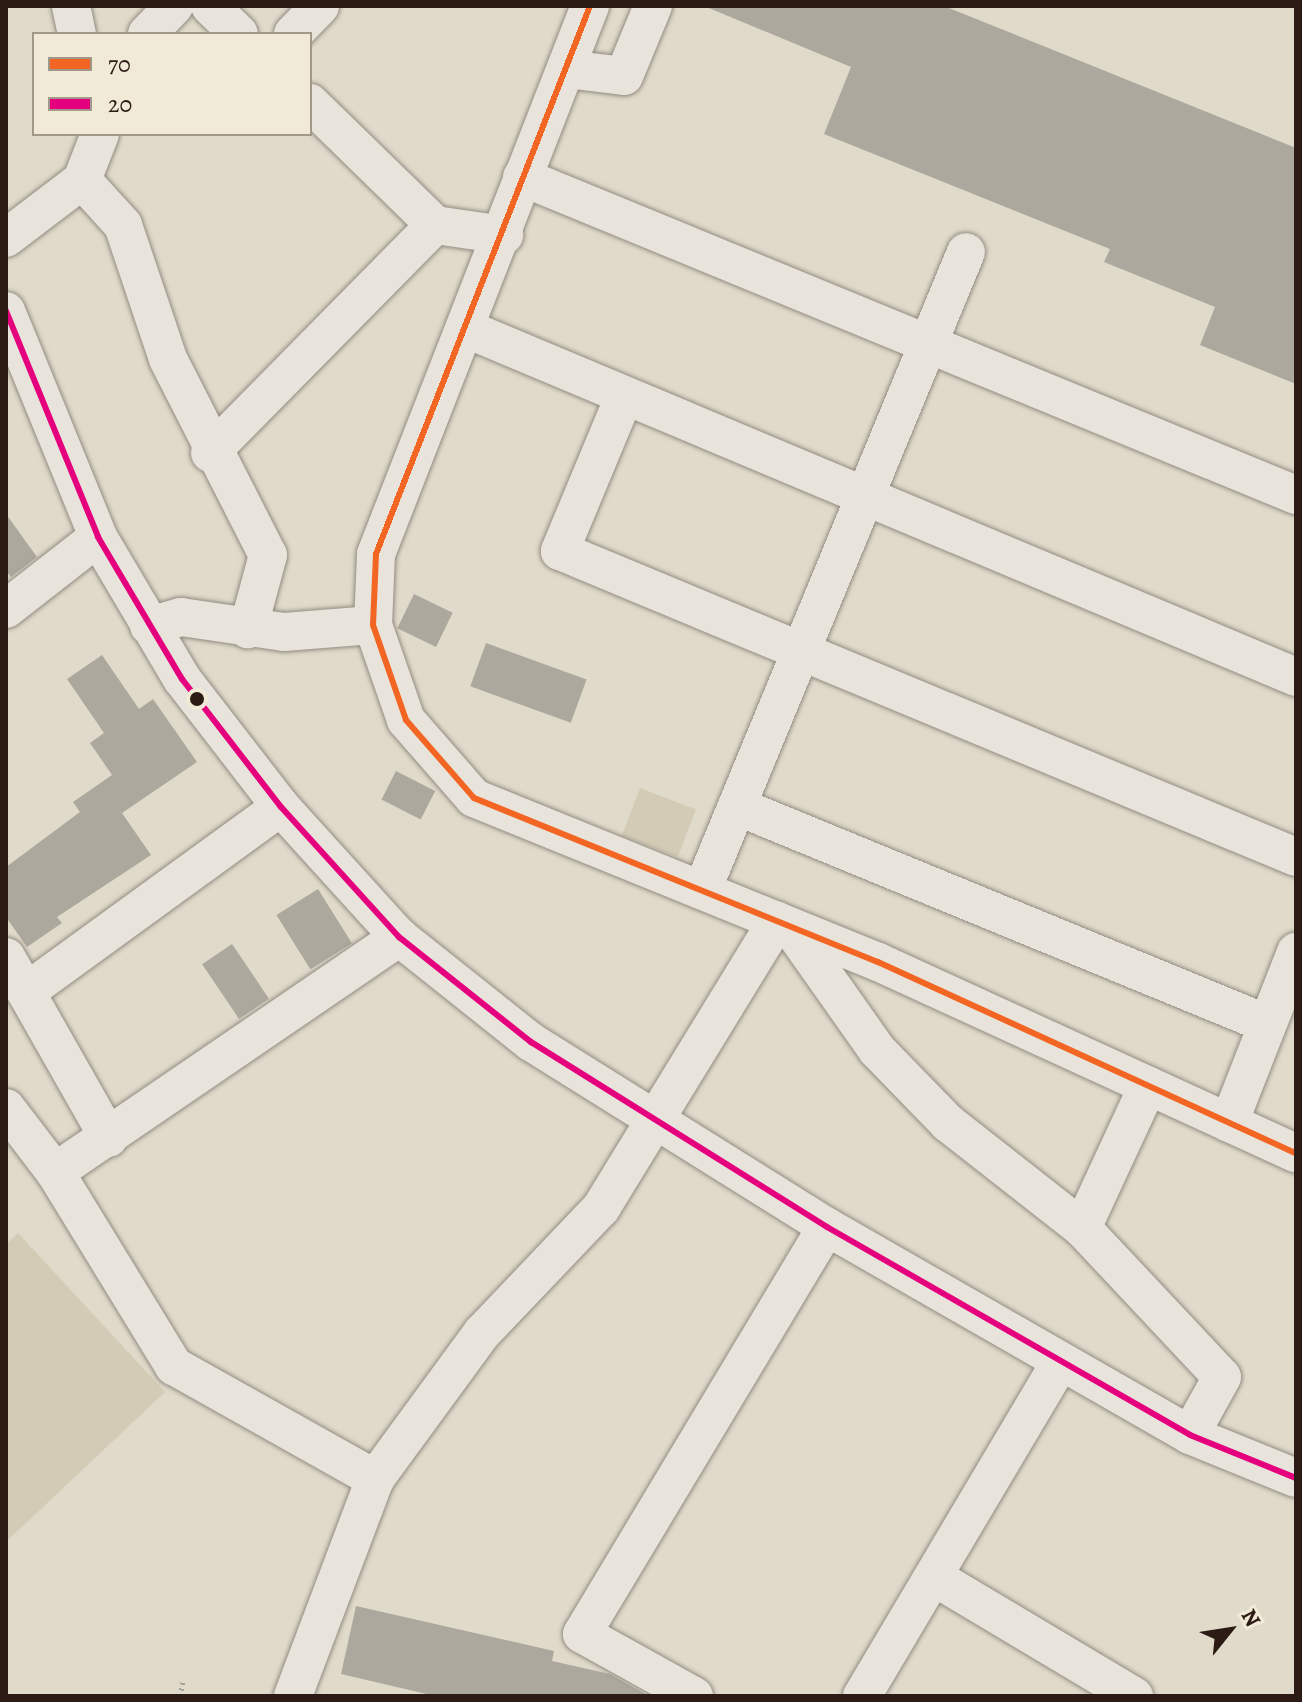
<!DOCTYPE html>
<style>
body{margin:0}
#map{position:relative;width:1302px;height:1702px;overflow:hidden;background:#e0daca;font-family:Alegreya,serif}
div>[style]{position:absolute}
.green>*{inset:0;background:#d3cbb5;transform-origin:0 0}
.building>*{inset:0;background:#ada89d;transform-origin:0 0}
.path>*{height:5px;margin-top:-2.5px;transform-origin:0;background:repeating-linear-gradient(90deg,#a4a09a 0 2px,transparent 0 6px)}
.roads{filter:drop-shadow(0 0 2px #928c82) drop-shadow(0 0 2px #928c82)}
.minor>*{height:38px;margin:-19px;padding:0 19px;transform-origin:19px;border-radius:19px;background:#e8e4dc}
.bus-1>*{height:6px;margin:-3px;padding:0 3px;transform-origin:3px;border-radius:3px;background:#f26522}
.bus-2>*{height:6px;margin:-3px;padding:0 3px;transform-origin:3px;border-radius:3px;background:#e5007d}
.dots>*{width:22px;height:22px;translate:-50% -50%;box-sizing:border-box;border:4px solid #f1ead7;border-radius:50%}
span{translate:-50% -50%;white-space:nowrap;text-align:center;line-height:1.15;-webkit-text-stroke:6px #f1ead7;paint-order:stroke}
.frame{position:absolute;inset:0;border:8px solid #2c1b14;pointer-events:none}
.legend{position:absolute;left:32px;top:32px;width:280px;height:104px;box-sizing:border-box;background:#f1ead7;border:2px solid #a29789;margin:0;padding:10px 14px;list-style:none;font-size:24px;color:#2c1b14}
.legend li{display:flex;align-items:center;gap:16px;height:40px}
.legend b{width:40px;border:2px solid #a29789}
.north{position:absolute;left:1190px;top:1590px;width:80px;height:80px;-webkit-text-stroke:6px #f1ead7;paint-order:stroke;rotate:60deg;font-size:22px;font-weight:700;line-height:32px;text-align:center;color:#2c1b14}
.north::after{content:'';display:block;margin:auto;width:28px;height:36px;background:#2c1b14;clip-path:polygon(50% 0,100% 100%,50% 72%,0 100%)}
</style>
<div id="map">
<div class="green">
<div style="left:640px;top:788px;width:60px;height:51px;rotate:21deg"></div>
<div style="clip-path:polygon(18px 1233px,165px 1392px,6px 1542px,6px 1244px)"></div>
</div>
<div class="building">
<div style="clip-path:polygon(704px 6px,944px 6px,1296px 148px,1296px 384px,1200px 345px,1215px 307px,1104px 262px,1110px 249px,824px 134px,851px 67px)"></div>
<div style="clip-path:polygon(6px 514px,37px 557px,11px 577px,6px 571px)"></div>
<div style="left:414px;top:594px;width:43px;height:38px;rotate:26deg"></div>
<div style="left:486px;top:643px;width:107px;height:46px;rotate:20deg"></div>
<div style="clip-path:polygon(102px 655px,139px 709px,153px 699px,197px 762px,122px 813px,151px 855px,57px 917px,62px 923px,27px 947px,6px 917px,6px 867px,80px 812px,73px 802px,112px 775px,90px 743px,104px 733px,67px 679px)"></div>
<div style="left:396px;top:771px;width:44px;height:32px;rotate:27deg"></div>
<div style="left:318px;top:889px;width:64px;height:49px;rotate:58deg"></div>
<div style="left:232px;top:944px;width:66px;height:36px;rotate:56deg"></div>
<div style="clip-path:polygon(356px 1606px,554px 1651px,552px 1661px,610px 1674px,649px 1696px,435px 1696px,341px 1674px)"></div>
</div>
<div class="path">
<div style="left:180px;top:1696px;width:16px;rotate:-79deg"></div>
</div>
<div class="roads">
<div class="minor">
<div style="left:71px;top:6px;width:29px;rotate:78deg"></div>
<div style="left:210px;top:6px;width:40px;rotate:44deg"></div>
<div style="left:590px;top:6px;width:588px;rotate:111.33deg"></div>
<div style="left:376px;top:554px;width:71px;rotate:92.4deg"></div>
<div style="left:373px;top:625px;width:101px;rotate:70.8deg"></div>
<div style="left:406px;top:720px;width:103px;rotate:48.9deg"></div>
<div style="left:474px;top:798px;width:436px;rotate:22.1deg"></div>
<div style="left:878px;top:962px;width:460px;rotate:24.6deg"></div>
<div style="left:147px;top:34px;width:39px;rotate:-46deg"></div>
<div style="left:293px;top:34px;width:39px;rotate:-46deg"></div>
<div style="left:566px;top:69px;width:58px;rotate:6.9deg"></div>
<div style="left:624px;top:76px;width:76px;rotate:-67.5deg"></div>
<div style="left:310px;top:103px;width:175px;rotate:44.3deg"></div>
<div style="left:522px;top:177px;width:837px;rotate:22.34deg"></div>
<div style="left:82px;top:180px;width:61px;rotate:47.7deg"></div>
<div style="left:123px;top:225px;width:141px;rotate:71.4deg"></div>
<div style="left:168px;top:359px;width:220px;rotate:63deg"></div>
<div style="left:268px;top:555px;width:77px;rotate:105.1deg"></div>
<div style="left:6px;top:238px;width:96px;rotate:-37.3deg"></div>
<div style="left:82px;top:180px;width:49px;rotate:-68.6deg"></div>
<div style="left:6px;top:311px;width:244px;rotate:67.8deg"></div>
<div style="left:98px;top:537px;width:165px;rotate:59.4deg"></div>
<div style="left:182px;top:679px;width:162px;rotate:52.3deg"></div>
<div style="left:281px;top:807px;width:176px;rotate:47.8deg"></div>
<div style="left:399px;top:937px;width:169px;rotate:38.5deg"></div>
<div style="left:531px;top:1042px;width:349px;rotate:32deg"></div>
<div style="left:827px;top:1227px;width:418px;rotate:29.8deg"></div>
<div style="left:1190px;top:1435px;width:114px;rotate:22.1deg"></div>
<div style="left:467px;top:329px;width:899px;rotate:22.77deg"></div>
<div style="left:624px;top:397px;width:167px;rotate:112.6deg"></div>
<div style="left:560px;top:551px;width:797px;rotate:22.58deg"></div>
<div style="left:210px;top:453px;width:320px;rotate:-45.4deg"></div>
<div style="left:435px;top:225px;width:70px;rotate:8.2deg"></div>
<div style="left:6px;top:609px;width:117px;rotate:-38deg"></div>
<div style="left:149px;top:626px;width:33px;rotate:-16deg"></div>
<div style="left:181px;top:617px;width:104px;rotate:8.3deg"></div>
<div style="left:284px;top:632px;width:89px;rotate:-4.5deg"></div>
<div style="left:739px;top:807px;width:569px;rotate:22.33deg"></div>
<div style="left:703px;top:888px;width:688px;rotate:-67.53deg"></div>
<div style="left:791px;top:928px;width:149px;rotate:54.8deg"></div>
<div style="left:877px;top:1050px;width:102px;rotate:45.8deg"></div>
<div style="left:948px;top:1123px;width:170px;rotate:38.1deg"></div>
<div style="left:1082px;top:1228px;width:204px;rotate:46.8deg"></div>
<div style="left:1222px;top:1377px;width:66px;rotate:118.9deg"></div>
<div style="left:6px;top:957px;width:208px;rotate:60.4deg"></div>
<div style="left:26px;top:992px;width:315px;rotate:-36deg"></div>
<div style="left:6px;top:1108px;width:81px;rotate:52.6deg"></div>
<div style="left:55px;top:1172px;width:228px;rotate:58.5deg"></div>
<div style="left:174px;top:1366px;width:231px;rotate:29.3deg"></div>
<div style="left:1229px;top:1123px;width:184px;rotate:-68.6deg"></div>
<div style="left:55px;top:1172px;width:417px;rotate:-34.3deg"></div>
<div style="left:1082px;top:1228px;width:157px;rotate:-65.1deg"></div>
<div style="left:934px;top:1577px;width:233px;rotate:30.8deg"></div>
<div style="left:293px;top:1696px;width:232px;rotate:-69.3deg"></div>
<div style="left:375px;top:1479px;width:181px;rotate:-53.8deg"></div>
<div style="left:482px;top:1333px;width:173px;rotate:-46.4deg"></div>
<div style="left:601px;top:1208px;width:337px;rotate:-58.5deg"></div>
<div style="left:694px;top:1696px;width:128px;rotate:-151deg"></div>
<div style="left:582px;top:1634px;width:475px;rotate:-59deg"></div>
<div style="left:862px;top:1696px;width:387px;rotate:-59.3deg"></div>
</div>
</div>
<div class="bus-1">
<div style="left:590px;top:6px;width:588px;rotate:111.33deg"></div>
<div style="left:376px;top:554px;width:71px;rotate:92.4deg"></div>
<div style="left:373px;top:625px;width:101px;rotate:70.8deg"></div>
<div style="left:406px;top:720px;width:103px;rotate:48.9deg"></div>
<div style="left:474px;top:798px;width:436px;rotate:22.1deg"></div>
<div style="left:878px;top:962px;width:460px;rotate:24.6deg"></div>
</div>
<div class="bus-2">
<div style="left:6px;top:311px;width:244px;rotate:67.8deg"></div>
<div style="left:98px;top:537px;width:165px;rotate:59.4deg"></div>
<div style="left:182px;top:679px;width:162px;rotate:52.3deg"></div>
<div style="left:281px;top:807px;width:176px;rotate:47.8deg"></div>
<div style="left:399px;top:937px;width:169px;rotate:38.5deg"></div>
<div style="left:531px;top:1042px;width:349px;rotate:32deg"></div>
<div style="left:827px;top:1227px;width:418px;rotate:29.8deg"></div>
<div style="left:1190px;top:1435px;width:114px;rotate:22.1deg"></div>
</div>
<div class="dots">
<div style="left:197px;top:699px;background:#2c1b14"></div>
</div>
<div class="frame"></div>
<ul class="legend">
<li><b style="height:10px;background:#f26522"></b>70</li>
<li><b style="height:10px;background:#e5007d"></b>20</li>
</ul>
<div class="north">N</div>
</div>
